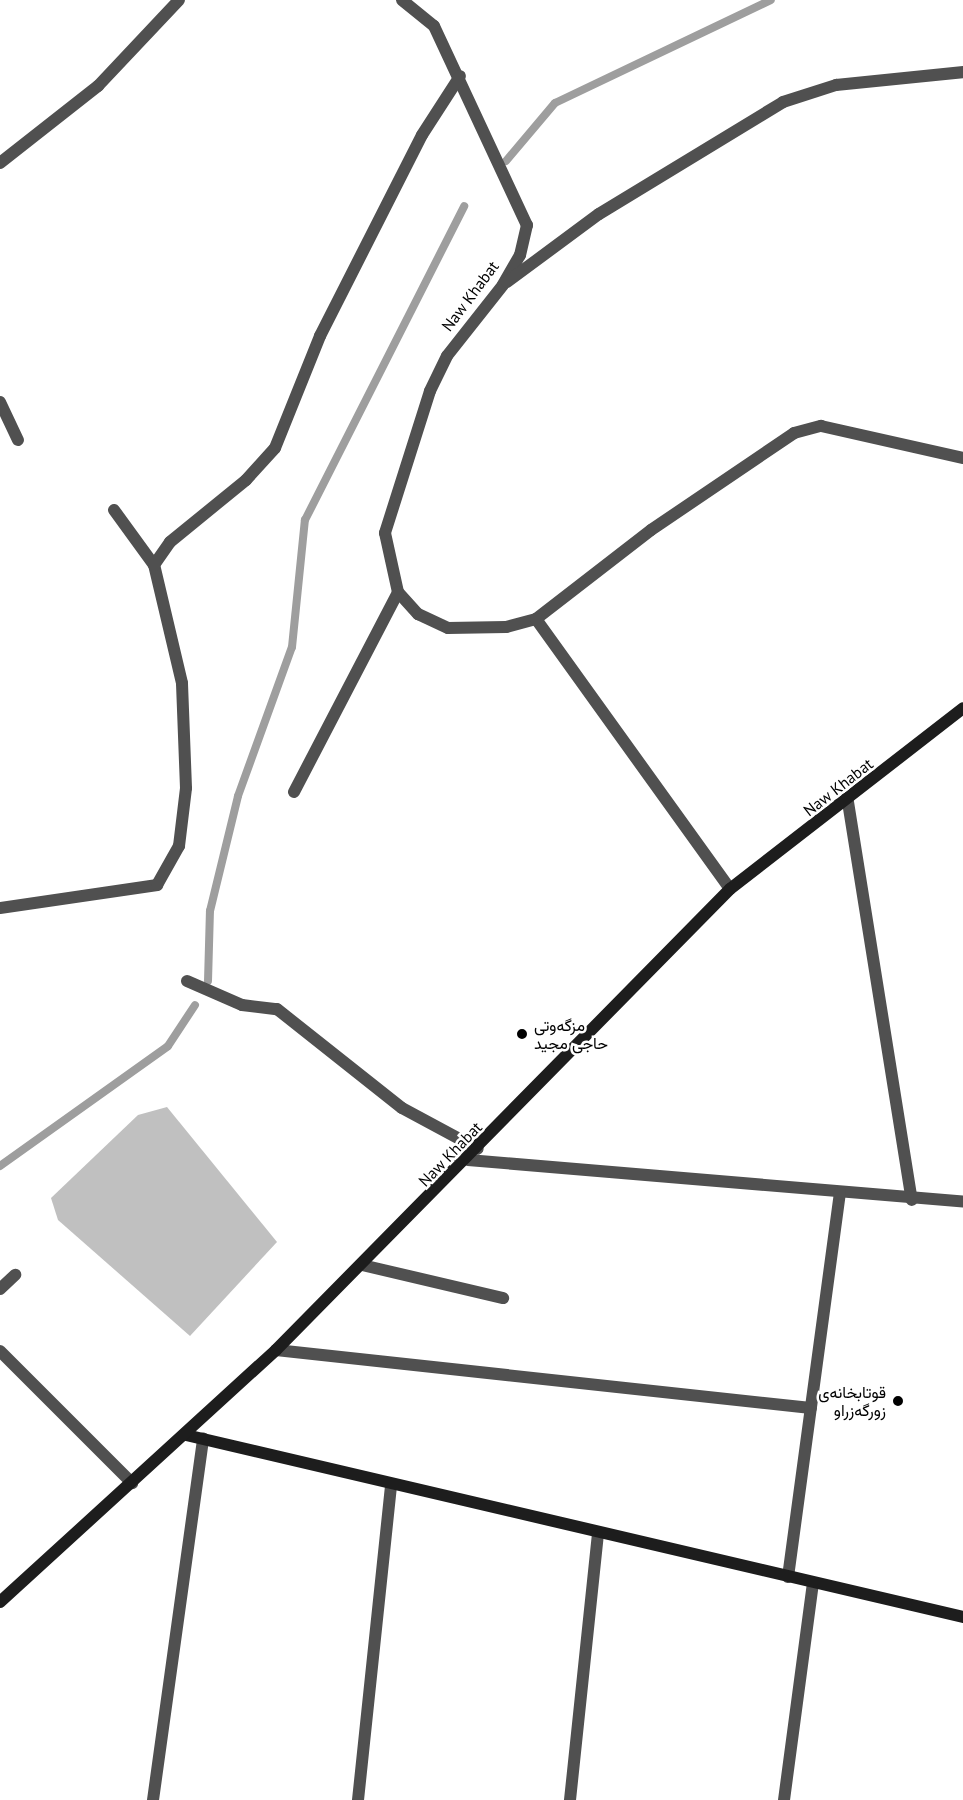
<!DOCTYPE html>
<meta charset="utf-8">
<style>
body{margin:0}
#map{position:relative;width:963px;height:1800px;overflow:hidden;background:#fff;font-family:"PT Sans",Vazirmatn,sans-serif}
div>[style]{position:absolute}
.stream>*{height:8px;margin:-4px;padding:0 4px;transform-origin:4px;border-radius:4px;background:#9e9e9e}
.building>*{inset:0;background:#c0c0c0}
.street>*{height:12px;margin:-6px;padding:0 6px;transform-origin:6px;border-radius:6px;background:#505050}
.secondary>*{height:12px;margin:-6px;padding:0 6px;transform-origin:6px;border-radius:6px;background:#1d1d1d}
.dots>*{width:16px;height:16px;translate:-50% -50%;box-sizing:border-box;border:3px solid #fff;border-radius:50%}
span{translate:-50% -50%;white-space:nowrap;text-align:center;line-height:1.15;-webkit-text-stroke:5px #fff;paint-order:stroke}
.street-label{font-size:16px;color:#000}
.poi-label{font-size:16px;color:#000}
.left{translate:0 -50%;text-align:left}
.right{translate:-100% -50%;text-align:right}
</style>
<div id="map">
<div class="stream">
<div style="left:506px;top:161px;width:76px;rotate:-49.8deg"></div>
<div style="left:555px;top:103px;width:239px;rotate:-25.5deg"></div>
<div style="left:208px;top:981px;width:70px;rotate:-88.4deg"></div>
<div style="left:210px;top:911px;width:118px;rotate:-76.3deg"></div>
<div style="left:238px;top:796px;width:158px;rotate:-70.1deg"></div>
<div style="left:292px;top:647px;width:128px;rotate:-84.2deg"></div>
<div style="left:305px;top:520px;width:352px;rotate:-63.1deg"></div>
<div style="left:0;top:1166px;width:206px;rotate:-35.5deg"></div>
<div style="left:168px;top:1046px;width:49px;rotate:-56.6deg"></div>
</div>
<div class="building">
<div style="clip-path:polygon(167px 1107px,277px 1242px,190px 1336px,58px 1220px,51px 1198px,138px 1115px)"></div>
</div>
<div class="street">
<div style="left:402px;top:0;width:41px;rotate:39.1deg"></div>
<div style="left:434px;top:26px;width:220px;rotate:65deg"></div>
<div style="left:527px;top:225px;width:31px;rotate:103deg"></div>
<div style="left:520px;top:255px;width:34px;rotate:120deg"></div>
<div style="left:503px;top:285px;width:90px;rotate:128.3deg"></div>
<div style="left:447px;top:356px;width:39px;rotate:116deg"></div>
<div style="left:430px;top:391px;width:149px;rotate:107.6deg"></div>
<div style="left:385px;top:533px;width:60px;rotate:77.6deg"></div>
<div style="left:398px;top:592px;width:30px;rotate:48deg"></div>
<div style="left:418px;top:614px;width:33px;rotate:25deg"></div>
<div style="left:448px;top:628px;width:58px;rotate:-1deg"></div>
<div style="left:506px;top:627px;width:31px;rotate:-15deg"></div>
<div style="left:536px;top:619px;width:145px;rotate:-37.7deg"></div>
<div style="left:651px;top:530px;width:173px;rotate:-34.1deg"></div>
<div style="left:794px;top:433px;width:28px;rotate:-15deg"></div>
<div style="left:821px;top:426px;width:146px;rotate:12.7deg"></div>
<div style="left:0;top:163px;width:125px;rotate:-38.2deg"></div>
<div style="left:98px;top:86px;width:118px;rotate:-46.7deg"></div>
<div style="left:507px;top:282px;width:114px;rotate:-36.5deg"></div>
<div style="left:599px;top:214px;width:215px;rotate:-31.3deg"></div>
<div style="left:783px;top:102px;width:56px;rotate:-17.8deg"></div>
<div style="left:836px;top:85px;width:128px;rotate:-5.8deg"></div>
<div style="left:0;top:402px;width:42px;rotate:64.7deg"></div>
<div style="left:114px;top:510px;width:68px;rotate:54deg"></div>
<div style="left:536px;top:619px;width:332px;rotate:54.3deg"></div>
<div style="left:294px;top:792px;width:225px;rotate:-62.5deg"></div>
<div style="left:848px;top:802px;width:403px;rotate:80.9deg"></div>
<div style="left:0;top:908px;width:159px;rotate:-8.3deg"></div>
<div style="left:157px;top:885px;width:45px;rotate:-60.6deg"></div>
<div style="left:179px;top:846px;width:58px;rotate:-83.1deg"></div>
<div style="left:186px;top:788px;width:105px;rotate:-92.2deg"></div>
<div style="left:182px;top:683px;width:121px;rotate:-103.3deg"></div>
<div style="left:154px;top:565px;width:28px;rotate:-55deg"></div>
<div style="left:170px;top:542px;width:98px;rotate:-39.2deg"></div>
<div style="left:246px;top:480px;width:43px;rotate:-47.8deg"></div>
<div style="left:275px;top:448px;width:121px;rotate:-68.1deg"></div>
<div style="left:320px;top:336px;width:225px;rotate:-63.1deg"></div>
<div style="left:422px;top:135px;width:70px;rotate:-57.2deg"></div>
<div style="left:187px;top:981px;width:60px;rotate:23.6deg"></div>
<div style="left:242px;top:1005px;width:35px;rotate:7deg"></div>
<div style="left:277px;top:1009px;width:159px;rotate:38.4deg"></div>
<div style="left:402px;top:1108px;width:86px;rotate:28.3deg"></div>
<div style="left:468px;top:1160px;width:497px;rotate:4.8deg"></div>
<div style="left:362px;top:1265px;width:145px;rotate:13.2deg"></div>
<div style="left:0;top:1289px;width:21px;rotate:-43deg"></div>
<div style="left:276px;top:1350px;width:538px;rotate:6.19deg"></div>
<div style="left:0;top:1351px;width:187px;rotate:45deg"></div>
<div style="left:788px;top:1577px;width:388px;rotate:-82.3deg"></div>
<div style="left:153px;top:1800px;width:365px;rotate:-82.1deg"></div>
<div style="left:358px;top:1800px;width:317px;rotate:-84deg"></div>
<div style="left:570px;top:1800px;width:267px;rotate:-84deg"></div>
<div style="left:784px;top:1800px;width:219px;rotate:-82.4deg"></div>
</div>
<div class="secondary">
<div style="left:186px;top:1435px;width:798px;rotate:13.18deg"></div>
<div style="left:0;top:1602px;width:374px;rotate:-42.4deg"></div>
<div style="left:276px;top:1350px;width:647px;rotate:-45.44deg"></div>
<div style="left:730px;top:889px;width:295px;rotate:-37.8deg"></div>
</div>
<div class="dots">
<div style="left:522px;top:1034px;background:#000"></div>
<div style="left:898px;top:1401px;background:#000"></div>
</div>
<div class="street-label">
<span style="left:470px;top:296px;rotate:-53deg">Naw Khabat</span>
<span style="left:838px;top:787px;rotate:-38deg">Naw Khabat</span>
<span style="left:450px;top:1154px;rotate:-46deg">Naw Khabat</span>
</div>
<div class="poi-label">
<span class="left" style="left:534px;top:1034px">مزگەوتى<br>حاجى مجيد</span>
<span class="right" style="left:886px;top:1401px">قوتابخانەی<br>زورگەزراو</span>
</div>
</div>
